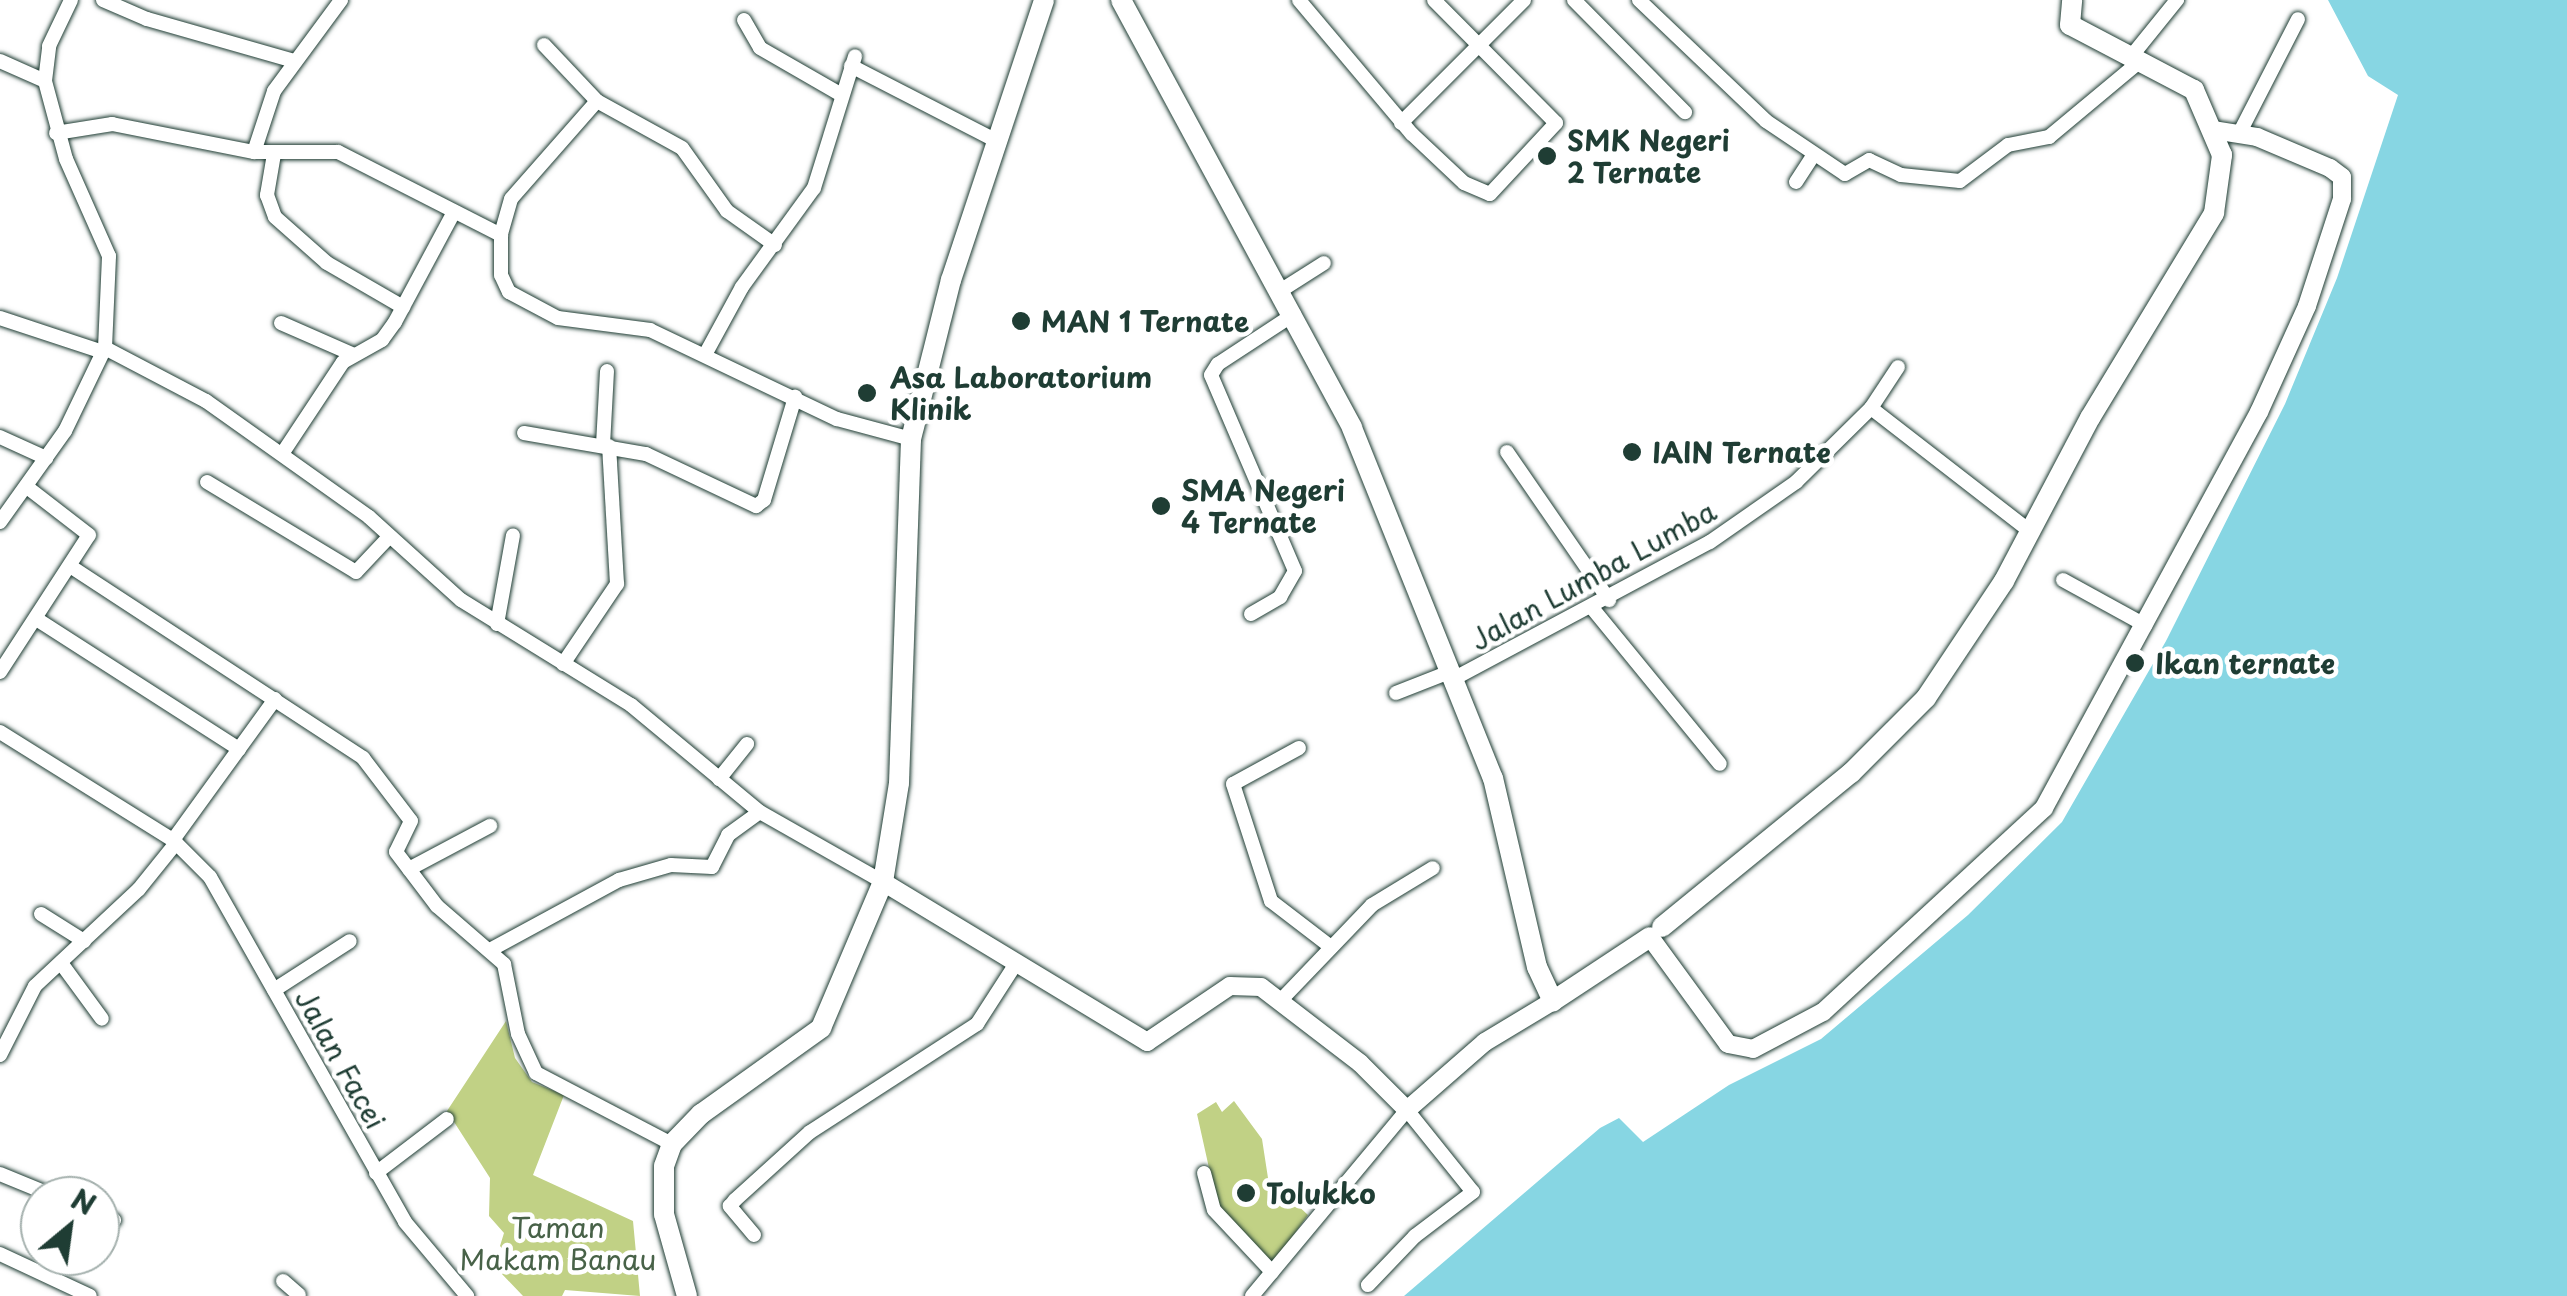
<!DOCTYPE html>
<style>
body{margin:0}
#map{position:relative;width:2567px;height:1296px;overflow:hidden;background:#fff;font-family:"Playpen Sans",sans-serif}
div>[style]{position:absolute}
.green>*{inset:0;background:#c1d185}
.water>*{inset:0;background:#87d6e3}
.roads{filter:drop-shadow(0 0 2px #1f3d34) drop-shadow(0 0 2px #1f3d34)}
.minor>*{height:14px;margin:-7px;padding:0 7px;transform-origin:7px;border-radius:7px;background:#fff}
.major>*{height:18px;margin:-9px;padding:0 9px;transform-origin:9px;border-radius:9px;background:#fff}
.highway>*{height:20px;margin:-10px;padding:0 10px;transform-origin:10px;border-radius:10px;background:#fff}
.dots>*{width:28px;height:28px;translate:-50% -50%;box-sizing:border-box;border:5px solid #fff;border-radius:50%}
span{translate:-50% -50%;white-space:nowrap;text-align:center;line-height:1.15;-webkit-text-stroke:9px #fff;paint-order:stroke}
.poi-label{font-size:28px;color:#1f3d34;font-weight:700}
.left{translate:0 -50%;text-align:left}
.street-label{font-size:28px;color:#1f3d34}
.park-label{font-size:28px;color:#486248}
.north{position:absolute;left:20px;top:1176px;width:100px;height:100px;box-sizing:border-box;background:#fff;border:2px solid #a5b1ae;border-radius:50%;rotate:29deg;font-size:28px;font-weight:700;line-height:40px;text-align:center;color:#1f3d34}
.north::after{content:'';display:block;margin:auto;width:35px;height:45px;background:#1f3d34;clip-path:polygon(50% 0,100% 100%,50% 72%,0 100%)}
</style>
<div id="map">
<div class="green">
<div style="clip-path:polygon(506px 1021px,515px 1058px,532px 1082px,564px 1095px,533px 1175px,633px 1221px,640px 1296px,565px 1290px,562px 1296px,523px 1296px,501px 1273px,514px 1262px,500px 1246px,504px 1233px,489px 1216px,490px 1178px,447px 1111px)"></div>
<div style="clip-path:polygon(1234px 1101px,1262px 1139px,1268px 1178px,1308px 1215px,1271px 1266px,1219px 1207px,1211px 1177px,1197px 1114px,1216px 1102px,1222px 1112px)"></div>
</div>
<div class="water">
<div style="clip-path:polygon(2328px 0,2567px 0,2567px 1296px,1404px 1296px,1600px 1128px,1619px 1118px,1643px 1142px,1729px 1085px,1821px 1039px,1968px 915px,2062px 822px,2166px 641px,2285px 404px,2337px 278px,2398px 95px,2368px 76px)"></div>
</div>
<div class="roads">
<div class="minor">
<div style="left:103px;top:0;width:48px;rotate:23.4deg"></div>
<div style="left:147px;top:19px;width:153px;rotate:15.9deg"></div>
<div style="left:1299px;top:0;width:175px;rotate:49.9deg"></div>
<div style="left:1412px;top:134px;width:71px;rotate:43.3deg"></div>
<div style="left:1464px;top:183px;width:28px;rotate:23deg"></div>
<div style="left:1490px;top:194px;width:97px;rotate:-47.1deg"></div>
<div style="left:1556px;top:123px;width:173px;rotate:-134.8deg"></div>
<div style="left:1574px;top:0;width:158px;rotate:45.3deg"></div>
<div style="left:1639px;top:0;width:175px;rotate:43.6deg"></div>
<div style="left:1766px;top:121px;width:95px;rotate:33.9deg"></div>
<div style="left:1845px;top:174px;width:28px;rotate:-30deg"></div>
<div style="left:1869px;top:160px;width:35px;rotate:25deg"></div>
<div style="left:1901px;top:175px;width:59px;rotate:5.8deg"></div>
<div style="left:1960px;top:181px;width:60px;rotate:-36.9deg"></div>
<div style="left:2008px;top:145px;width:42px;rotate:-11deg"></div>
<div style="left:2049px;top:137px;width:117px;rotate:-39.8deg"></div>
<div style="left:744px;top:20px;width:32px;rotate:60deg"></div>
<div style="left:760px;top:48px;width:92px;rotate:29.9deg"></div>
<div style="left:544px;top:45px;width:77px;rotate:46.6deg"></div>
<div style="left:2130px;top:58px;width:75px;rotate:-51deg"></div>
<div style="left:0;top:61px;width:49px;rotate:24deg"></div>
<div style="left:851px;top:66px;width:164px;rotate:27.2deg"></div>
<div style="left:1401px;top:123px;width:174px;rotate:-45deg"></div>
<div style="left:56px;top:133px;width:57px;rotate:-9.1deg"></div>
<div style="left:112px;top:124px;width:145px;rotate:11.2deg"></div>
<div style="left:254px;top:152px;width:84px"></div>
<div style="left:338px;top:152px;width:183px;rotate:27deg"></div>
<div style="left:2239px;top:134px;width:129px;rotate:-62.8deg"></div>
<div style="left:254px;top:152px;width:64px;rotate:-71.8deg"></div>
<div style="left:274px;top:91px;width:113px;rotate:-53.6deg"></div>
<div style="left:274px;top:154px;width:42px;rotate:99.7deg"></div>
<div style="left:267px;top:195px;width:23px;rotate:70deg"></div>
<div style="left:275px;top:217px;width:69px;rotate:41.5deg"></div>
<div style="left:327px;top:263px;width:88px;rotate:30.1deg"></div>
<div style="left:1796px;top:182px;width:31px;rotate:-57deg"></div>
<div style="left:775px;top:245px;width:59px;rotate:-144.7deg"></div>
<div style="left:727px;top:211px;width:77px;rotate:-125.5deg"></div>
<div style="left:682px;top:148px;width:97px;rotate:-151.1deg"></div>
<div style="left:597px;top:101px;width:130px;rotate:131.3deg"></div>
<div style="left:511px;top:199px;width:37px;rotate:106deg"></div>
<div style="left:501px;top:235px;width:40px;rotate:90deg"></div>
<div style="left:501px;top:275px;width:19px;rotate:65deg"></div>
<div style="left:509px;top:292px;width:55px;rotate:28deg"></div>
<div style="left:558px;top:318px;width:93px;rotate:7.4deg"></div>
<div style="left:650px;top:330px;width:207px;rotate:25.5deg"></div>
<div style="left:837px;top:419px;width:77px;rotate:15.1deg"></div>
<div style="left:1280px;top:291px;width:52px;rotate:-32.5deg"></div>
<div style="left:0;top:318px;width:108px;rotate:18.3deg"></div>
<div style="left:281px;top:323px;width:77px;rotate:23.6deg"></div>
<div style="left:105px;top:348px;width:114px;rotate:27.7deg"></div>
<div style="left:206px;top:401px;width:200px;rotate:35.4deg"></div>
<div style="left:369px;top:517px;width:124px;rotate:42.1deg"></div>
<div style="left:461px;top:600px;width:200px;rotate:31.7deg"></div>
<div style="left:631px;top:705px;width:168px;rotate:39.7deg"></div>
<div style="left:760px;top:812px;width:142px;rotate:29.6deg"></div>
<div style="left:706px;top:353px;width:75px;rotate:-61.4deg"></div>
<div style="left:742px;top:287px;width:122px;rotate:-54deg"></div>
<div style="left:814px;top:188px;width:138px;rotate:-72.7deg"></div>
<div style="left:1871px;top:408px;width:49px;rotate:-56.6deg"></div>
<div style="left:524px;top:433px;width:124px;rotate:9.8deg"></div>
<div style="left:646px;top:454px;width:122px;rotate:25.3deg"></div>
<div style="left:756px;top:506px;width:10px;rotate:-37deg"></div>
<div style="left:764px;top:500px;width:108px;rotate:-73.2deg"></div>
<div style="left:0;top:437px;width:51px;rotate:24.5deg"></div>
<div style="left:603px;top:445px;width:74px;rotate:-86.9deg"></div>
<div style="left:1507px;top:452px;width:180px;rotate:55.4deg"></div>
<div style="left:282px;top:454px;width:110px;rotate:-56.5deg"></div>
<div style="left:343px;top:362px;width:45px;rotate:-29.4deg"></div>
<div style="left:382px;top:340px;width:22px;rotate:-54deg"></div>
<div style="left:395px;top:322px;width:125px;rotate:-61.8deg"></div>
<div style="left:207px;top:482px;width:174px;rotate:31.1deg"></div>
<div style="left:356px;top:572px;width:48px;rotate:-46.7deg"></div>
<div style="left:0;top:522px;width:112px;rotate:-54.5deg"></div>
<div style="left:65px;top:431px;width:92px;rotate:-64.3deg"></div>
<div style="left:105px;top:348px;width:92px;rotate:-87.5deg"></div>
<div style="left:109px;top:256px;width:106px;rotate:-113.9deg"></div>
<div style="left:66px;top:159px;width:81px;rotate:-105.1deg"></div>
<div style="left:45px;top:81px;width:35px;rotate:-83deg"></div>
<div style="left:49px;top:46px;width:51px;rotate:-64.4deg"></div>
<div style="left:73px;top:568px;width:347px;rotate:33.2deg"></div>
<div style="left:363px;top:758px;width:79px;rotate:52.7deg"></div>
<div style="left:411px;top:821px;width:34px;rotate:116deg"></div>
<div style="left:396px;top:852px;width:68px;rotate:52.8deg"></div>
<div style="left:437px;top:906px;width:89px;rotate:40.9deg"></div>
<div style="left:504px;top:964px;width:71px;rotate:78.7deg"></div>
<div style="left:518px;top:1034px;width:43px;rotate:65.2deg"></div>
<div style="left:536px;top:1073px;width:153px;rotate:27.6deg"></div>
<div style="left:2063px;top:580px;width:94px;rotate:28.8deg"></div>
<div style="left:1593px;top:609px;width:200px;rotate:50.7deg"></div>
<div style="left:1251px;top:614px;width:34px;rotate:-30deg"></div>
<div style="left:1280px;top:597px;width:30px;rotate:-60deg"></div>
<div style="left:1295px;top:571px;width:213px;rotate:-113.2deg"></div>
<div style="left:1211px;top:375px;width:13px;rotate:-58deg"></div>
<div style="left:1218px;top:364px;width:91px;rotate:-33.3deg"></div>
<div style="left:38px;top:620px;width:239px;rotate:32.7deg"></div>
<div style="left:497px;top:624px;width:90px;rotate:-79.8deg"></div>
<div style="left:563px;top:664px;width:97px;rotate:-56deg"></div>
<div style="left:617px;top:584px;width:138px;rotate:-93.3deg"></div>
<div style="left:0;top:672px;width:163px;rotate:-57deg"></div>
<div style="left:89px;top:535px;width:78px;rotate:-142.3deg"></div>
<div style="left:1455px;top:678px;width:289px;rotate:-28.1deg"></div>
<div style="left:1710px;top:542px;width:105px;rotate:-34.9deg"></div>
<div style="left:1796px;top:482px;width:105px;rotate:-44.6deg"></div>
<div style="left:1871px;top:408px;width:202px;rotate:37.8deg"></div>
<div style="left:1396px;top:693px;width:60px;rotate:-21.4deg"></div>
<div style="left:0;top:732px;width:204px;rotate:32deg"></div>
<div style="left:173px;top:840px;width:52px;rotate:45deg"></div>
<div style="left:210px;top:877px;width:396px;rotate:60.5deg"></div>
<div style="left:405px;top:1222px;width:97px;rotate:50deg"></div>
<div style="left:1299px;top:748px;width:75px;rotate:151.4deg"></div>
<div style="left:1233px;top:784px;width:123px;rotate:72deg"></div>
<div style="left:1271px;top:901px;width:76px;rotate:37.5deg"></div>
<div style="left:719px;top:779px;width:45px;rotate:-51.3deg"></div>
<div style="left:173px;top:840px;width:174px;rotate:-54.1deg"></div>
<div style="left:409px;top:869px;width:92px;rotate:-28deg"></div>
<div style="left:41px;top:914px;width:51px;rotate:32.1deg"></div>
<div style="left:490px;top:950px;width:147px;rotate:-28.5deg"></div>
<div style="left:619px;top:880px;width:54px;rotate:-16.1deg"></div>
<div style="left:671px;top:865px;width:41px;rotate:2.8deg"></div>
<div style="left:712px;top:867px;width:36px;rotate:-63deg"></div>
<div style="left:728px;top:835px;width:39px;rotate:-36deg"></div>
<div style="left:61px;top:963px;width:69px;rotate:53.8deg"></div>
<div style="left:274px;top:990px;width:90px;rotate:-32.8deg"></div>
<div style="left:1282px;top:999px;width:130px;rotate:-46.2deg"></div>
<div style="left:1372px;top:905px;width:71px;rotate:-31.2deg"></div>
<div style="left:0;top:1055px;width:77px;rotate:-63.1deg"></div>
<div style="left:35px;top:986px;width:142px;rotate:-43deg"></div>
<div style="left:139px;top:889px;width:59px;rotate:-51.2deg"></div>
<div style="left:376px;top:1173px;width:89px;rotate:-37.3deg"></div>
<div style="left:1204px;top:1173px;width:38px;rotate:75deg"></div>
<div style="left:1214px;top:1210px;width:85px;rotate:46.9deg"></div>
<div style="left:0;top:1174px;width:58px;rotate:22.2deg"></div>
<div style="left:100px;top:1215px;width:15px;rotate:20deg"></div>
<div style="left:754px;top:1235px;width:38px;rotate:-130deg"></div>
<div style="left:730px;top:1206px;width:8px;rotate:-50deg"></div>
<div style="left:735px;top:1200px;width:101px;rotate:-42.2deg"></div>
<div style="left:810px;top:1132px;width:199px;rotate:-32.9deg"></div>
<div style="left:977px;top:1024px;width:74px;rotate:-57.2deg"></div>
<div style="left:0;top:1254px;width:99px;rotate:25deg"></div>
<div style="left:283px;top:1281px;width:21px;rotate:41deg"></div>
<div style="left:1252px;top:1296px;width:242px;rotate:-50.2deg"></div>
<div style="left:1407px;top:1110px;width:105px;rotate:51.2deg"></div>
<div style="left:1473px;top:1192px;width:73px;rotate:142.8deg"></div>
<div style="left:1415px;top:1236px;width:68px;rotate:133.8deg"></div>
</div>
<div class="major">
<div style="left:883px;top:882px;width:309px;rotate:31.2deg"></div>
<div style="left:1147px;top:1042px;width:100px;rotate:-34deg"></div>
<div style="left:1230px;top:986px;width:31px;rotate:2deg"></div>
<div style="left:1261px;top:987px;width:125px;rotate:37.5deg"></div>
<div style="left:1360px;top:1063px;width:66px;rotate:45deg"></div>
<div style="left:1407px;top:1110px;width:103px;rotate:-41.1deg"></div>
<div style="left:1485px;top:1042px;width:79px;rotate:-31.1deg"></div>
<div style="left:1650px;top:937px;width:132px;rotate:53.9deg"></div>
<div style="left:1728px;top:1044px;width:25px;rotate:11deg"></div>
<div style="left:1753px;top:1049px;width:79px;rotate:-27.9deg"></div>
<div style="left:1823px;top:1012px;width:301px;rotate:-42.7deg"></div>
<div style="left:2044px;top:808px;width:451px;rotate:-61.5deg"></div>
<div style="left:2259px;top:412px;width:116px;rotate:-65.6deg"></div>
<div style="left:2307px;top:306px;width:113px;rotate:-71.9deg"></div>
<div style="left:2342px;top:199px;width:22px;rotate:-90deg"></div>
<div style="left:2342px;top:177px;width:15px;rotate:-143deg"></div>
<div style="left:2330px;top:168px;width:79px;rotate:-157deg"></div>
<div style="left:2257px;top:137px;width:44px;rotate:-170.8deg"></div>
</div>
<div class="highway">
<div style="left:1121px;top:0;width:486px;rotate:61.6deg"></div>
<div style="left:1352px;top:428px;width:377px;rotate:68.1deg"></div>
<div style="left:1493px;top:778px;width:194px;rotate:76.9deg"></div>
<div style="left:1537px;top:967px;width:38px;rotate:65deg"></div>
<div style="left:1553px;top:1001px;width:116px;rotate:-33.4deg"></div>
<div style="left:1662px;top:927px;width:244px;rotate:-39.2deg"></div>
<div style="left:1851px;top:773px;width:106px;rotate:-45deg"></div>
<div style="left:1926px;top:698px;width:141px;rotate:-56.3deg"></div>
<div style="left:2004px;top:581px;width:184px;rotate:-62.2deg"></div>
<div style="left:2090px;top:418px;width:240px;rotate:-58.8deg"></div>
<div style="left:2214px;top:213px;width:59px;rotate:-82.1deg"></div>
<div style="left:2222px;top:155px;width:71px;rotate:-113.3deg"></div>
<div style="left:2194px;top:90px;width:140px;rotate:-152.3deg"></div>
<div style="left:2070px;top:25px;width:25px;rotate:-85deg"></div>
<div style="left:687px;top:1296px;width:85px;rotate:-105.7deg"></div>
<div style="left:664px;top:1214px;width:48px;rotate:-90deg"></div>
<div style="left:664px;top:1166px;width:23px;rotate:-70deg"></div>
<div style="left:672px;top:1144px;width:42px;rotate:-46deg"></div>
<div style="left:701px;top:1114px;width:148px;rotate:-35.6deg"></div>
<div style="left:821px;top:1028px;width:159px;rotate:-67deg"></div>
<div style="left:883px;top:882px;width:100px;rotate:-80.8deg"></div>
<div style="left:899px;top:783px;width:344px;rotate:-88deg"></div>
<div style="left:911px;top:439px;width:164px;rotate:-75.9deg"></div>
<div style="left:951px;top:280px;width:295px;rotate:-71.6deg"></div>
</div>
</div>
<div class="dots">
<div style="left:1547px;top:156px;background:#1f3d34"></div>
<div style="left:1021px;top:321px;background:#1f3d34"></div>
<div style="left:867px;top:393px;background:#1f3d34"></div>
<div style="left:1632px;top:452px;background:#1f3d34"></div>
<div style="left:1161px;top:506px;background:#1f3d34"></div>
<div style="left:2135px;top:663px;background:#1f3d34"></div>
<div style="left:1246px;top:1193px;background:#1f3d34"></div>
</div>
<div class="poi-label">
<span class="left" style="left:1567px;top:156px">SMK Negeri<br>2 Ternate</span>
<span class="left" style="left:1041px;top:321px">MAN 1 Ternate</span>
<span class="left" style="left:890px;top:393px">Asa Laboratorium<br>Klinik</span>
<span class="left" style="left:1652px;top:452px">IAIN Ternate</span>
<span class="left" style="left:1181px;top:506px">SMA Negeri<br>4 Ternate</span>
<span class="left" style="left:2155px;top:663px">Ikan ternate</span>
<span class="left" style="left:1266px;top:1193px">Tolukko</span>
</div>
<div class="street-label">
<span style="left:1593px;top:575px;rotate:-29deg">Jalan Lumba Lumba</span>
<span style="left:341px;top:1059px;rotate:61deg">Jalan Facei</span>
</div>
<div class="park-label">
<span style="left:558px;top:1243px">Taman<br>Makam Banau</span>
</div>
<div class="north">N</div>
</div>
